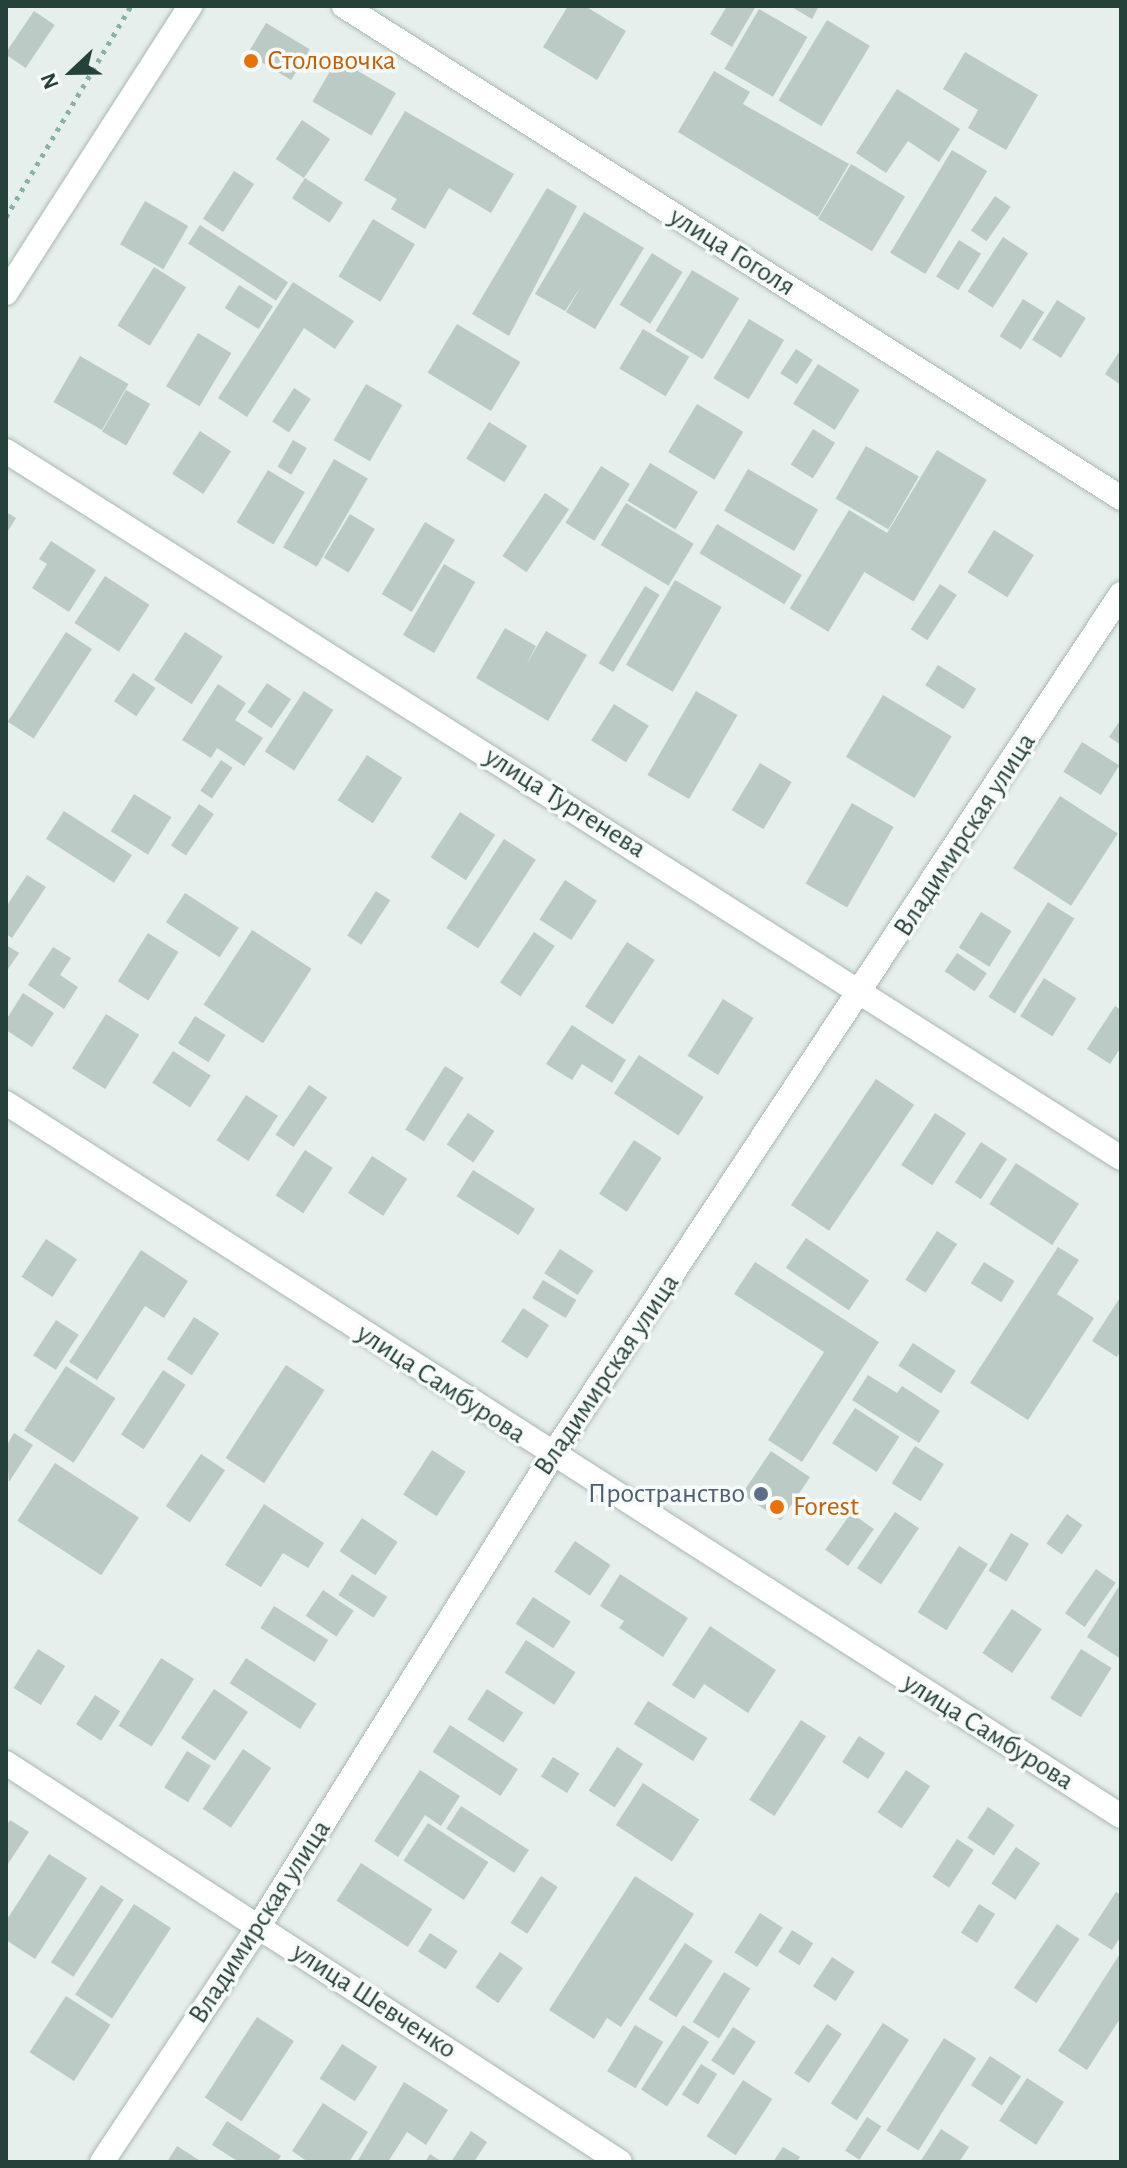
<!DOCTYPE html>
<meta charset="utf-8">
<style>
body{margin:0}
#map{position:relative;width:1127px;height:2168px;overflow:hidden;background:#e6efeb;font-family:"Alegreya Sans",sans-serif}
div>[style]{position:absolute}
.building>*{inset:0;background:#bbcac4;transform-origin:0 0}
.path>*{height:5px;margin-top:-2.5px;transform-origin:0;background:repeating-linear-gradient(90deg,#86b3a5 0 4px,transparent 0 10px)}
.roads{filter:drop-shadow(0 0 2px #a8b8b2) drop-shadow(0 0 2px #a8b8b2)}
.street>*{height:24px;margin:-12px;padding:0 12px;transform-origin:12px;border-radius:12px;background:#fff}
.secondary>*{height:24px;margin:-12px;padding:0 12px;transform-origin:12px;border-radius:12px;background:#fff}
.dots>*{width:22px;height:22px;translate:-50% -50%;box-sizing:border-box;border:4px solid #f7fbf9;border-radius:50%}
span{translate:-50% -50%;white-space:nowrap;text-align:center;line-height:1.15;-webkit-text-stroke:7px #f7fbf9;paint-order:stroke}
.food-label{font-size:28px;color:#c56008}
.left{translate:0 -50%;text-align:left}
.street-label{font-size:28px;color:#24423a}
.service-label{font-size:28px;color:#4e5e75}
.right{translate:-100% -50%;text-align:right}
.frame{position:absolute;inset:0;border:8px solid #24423a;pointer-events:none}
.north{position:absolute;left:32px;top:32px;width:80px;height:80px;-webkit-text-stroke:6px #f7fbf9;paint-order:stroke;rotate:248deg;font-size:22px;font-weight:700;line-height:32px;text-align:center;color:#24423a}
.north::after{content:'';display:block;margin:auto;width:28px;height:36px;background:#24423a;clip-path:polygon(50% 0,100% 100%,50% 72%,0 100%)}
</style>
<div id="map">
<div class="building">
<div style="clip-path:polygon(568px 6px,585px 6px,626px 31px,597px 80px,543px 47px)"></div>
<div style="clip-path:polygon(727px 6px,756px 6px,732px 47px,710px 34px)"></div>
<div style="clip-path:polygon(790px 6px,819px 6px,812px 19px)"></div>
<div style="left:759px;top:9px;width:56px;height:69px;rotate:30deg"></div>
<div style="left:34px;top:11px;width:25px;height:52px;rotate:34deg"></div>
<div style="left:827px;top:20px;width:50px;height:94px;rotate:31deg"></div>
<div style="left:266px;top:23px;width:51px;height:36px;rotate:31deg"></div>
<div style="clip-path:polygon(965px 52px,1038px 95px,1006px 150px,968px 128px,978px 110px,943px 89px)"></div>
<div style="left:337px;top:59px;width:68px;height:49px;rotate:30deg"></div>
<div style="clip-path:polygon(714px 71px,750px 92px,743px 104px,849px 164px,818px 217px,678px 132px)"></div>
<div style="clip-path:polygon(897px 89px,960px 129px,939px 162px,908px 141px,886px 173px,856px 153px)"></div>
<div style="clip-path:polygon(405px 111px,514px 174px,491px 213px,449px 188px,425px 229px,391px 209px,397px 199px,364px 180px)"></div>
<div style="left:302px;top:120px;width:34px;height:47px;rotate:34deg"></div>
<div style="left:952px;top:150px;width:41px;height:120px;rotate:31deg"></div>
<div style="left:851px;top:164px;width:63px;height:64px;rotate:31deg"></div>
<div style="left:234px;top:171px;width:24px;height:57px;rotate:33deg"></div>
<div style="left:305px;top:178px;width:45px;height:24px;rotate:33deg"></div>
<div style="clip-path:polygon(547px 188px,577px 206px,509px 336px,472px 314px)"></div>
<div style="left:995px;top:196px;width:19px;height:42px;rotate:35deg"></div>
<div style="left:145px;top:201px;width:50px;height:50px;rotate:30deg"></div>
<div style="clip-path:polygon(584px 212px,644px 248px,595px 329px,566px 312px,582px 285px,565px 311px,535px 294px)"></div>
<div style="left:373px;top:219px;width:49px;height:67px;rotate:31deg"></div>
<div style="left:200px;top:225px;width:105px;height:22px;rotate:33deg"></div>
<div style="left:1003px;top:237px;width:30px;height:65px;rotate:33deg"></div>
<div style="left:959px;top:240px;width:26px;height:43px;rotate:32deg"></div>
<div style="left:652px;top:253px;width:36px;height:61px;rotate:32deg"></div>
<div style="left:154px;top:267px;width:38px;height:69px;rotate:32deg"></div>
<div style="left:692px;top:270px;width:55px;height:71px;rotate:31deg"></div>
<div style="clip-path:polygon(293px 282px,354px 321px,335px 349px,304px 328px,247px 417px,218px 398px)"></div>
<div style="left:239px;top:285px;width:40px;height:27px;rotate:32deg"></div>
<div style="left:1023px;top:299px;width:25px;height:44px;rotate:32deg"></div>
<div style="left:1057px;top:300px;width:34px;height:47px;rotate:32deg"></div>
<div style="left:749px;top:319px;width:41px;height:69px;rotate:31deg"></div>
<div style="left:457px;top:324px;width:74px;height:57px;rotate:31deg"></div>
<div style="left:643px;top:329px;width:54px;height:46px;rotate:31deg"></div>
<div style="left:198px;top:333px;width:39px;height:62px;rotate:31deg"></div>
<div style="left:796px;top:349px;width:20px;height:29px;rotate:33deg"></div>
<div style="clip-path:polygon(1121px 349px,1121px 385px,1105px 374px)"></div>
<div style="left:80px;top:356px;width:56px;height:53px;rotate:30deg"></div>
<div style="left:818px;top:364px;width:49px;height:47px;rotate:32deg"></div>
<div style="left:366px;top:384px;width:42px;height:65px;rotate:30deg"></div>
<div style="left:294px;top:388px;width:20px;height:40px;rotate:33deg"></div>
<div style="left:126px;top:390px;width:28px;height:48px;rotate:30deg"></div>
<div style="left:697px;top:404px;width:54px;height:56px;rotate:31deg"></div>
<div style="left:489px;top:422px;width:45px;height:43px;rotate:32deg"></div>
<div style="left:813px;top:429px;width:26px;height:42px;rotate:32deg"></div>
<div style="left:200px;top:431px;width:37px;height:51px;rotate:33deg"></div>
<div style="left:293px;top:440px;width:16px;height:31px;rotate:30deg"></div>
<div style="left:866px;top:446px;width:61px;height:61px;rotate:30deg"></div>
<div style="left:937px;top:450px;width:58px;height:142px;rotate:31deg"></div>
<div style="left:334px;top:459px;width:39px;height:102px;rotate:30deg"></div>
<div style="left:650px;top:463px;width:56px;height:44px;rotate:31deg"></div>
<div style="left:601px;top:466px;width:34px;height:67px;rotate:32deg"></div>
<div style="left:748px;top:469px;width:81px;height:48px;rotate:30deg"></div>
<div style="left:268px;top:470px;width:43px;height:61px;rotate:31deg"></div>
<div style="left:545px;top:493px;width:29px;height:76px;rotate:34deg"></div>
<div style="left:626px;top:503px;width:79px;height:49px;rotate:31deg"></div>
<div style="left:849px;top:510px;width:45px;height:115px;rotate:31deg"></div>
<div style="clip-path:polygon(6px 512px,16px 518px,6px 534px)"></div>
<div style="left:350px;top:514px;width:29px;height:51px;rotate:31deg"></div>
<div style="left:425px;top:522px;width:35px;height:84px;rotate:31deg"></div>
<div style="left:717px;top:524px;width:99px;height:34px;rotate:31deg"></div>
<div style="left:994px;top:530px;width:47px;height:50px;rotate:32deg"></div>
<div style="clip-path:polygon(51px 541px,96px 570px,69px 612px,32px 588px,47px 564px,39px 559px)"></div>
<div style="left:444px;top:564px;width:36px;height:82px;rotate:30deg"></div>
<div style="left:105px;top:576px;width:53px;height:56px;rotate:33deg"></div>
<div style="left:675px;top:580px;width:54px;height:98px;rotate:30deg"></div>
<div style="left:940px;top:584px;width:20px;height:54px;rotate:33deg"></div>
<div style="left:645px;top:586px;width:17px;height:90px;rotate:31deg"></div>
<div style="clip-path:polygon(505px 628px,536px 646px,526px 665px,546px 631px,587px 655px,548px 721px,476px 678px)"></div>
<div style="left:66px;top:632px;width:31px;height:107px;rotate:33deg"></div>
<div style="left:185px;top:632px;width:45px;height:57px;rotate:33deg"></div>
<div style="left:938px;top:665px;width:45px;height:24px;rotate:32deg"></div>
<div style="left:133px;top:673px;width:27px;height:34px;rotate:34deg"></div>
<div style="left:267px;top:683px;width:29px;height:35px;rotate:34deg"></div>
<div style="clip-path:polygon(218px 684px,246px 703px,235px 720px,263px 738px,244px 766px,217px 748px,211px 758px,182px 740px)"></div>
<div style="left:304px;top:691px;width:35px;height:72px;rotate:33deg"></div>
<div style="left:696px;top:691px;width:48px;height:97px;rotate:30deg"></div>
<div style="left:883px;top:695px;width:80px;height:72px;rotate:31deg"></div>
<div style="left:614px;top:704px;width:41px;height:43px;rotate:32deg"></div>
<div style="clip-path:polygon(1121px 719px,1121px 745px,1109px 737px)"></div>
<div style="left:1082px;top:742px;width:44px;height:35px;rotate:32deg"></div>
<div style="left:367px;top:755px;width:42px;height:54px;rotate:33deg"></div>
<div style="left:221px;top:760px;width:14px;height:37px;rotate:34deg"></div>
<div style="left:760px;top:763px;width:37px;height:55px;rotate:31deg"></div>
<div style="left:134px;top:794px;width:44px;height:44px;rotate:32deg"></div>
<div style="left:1060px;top:796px;width:69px;height:86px;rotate:33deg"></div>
<div style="left:852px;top:803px;width:48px;height:93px;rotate:30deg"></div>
<div style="left:199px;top:804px;width:18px;height:50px;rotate:34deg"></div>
<div style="left:64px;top:811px;width:81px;height:33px;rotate:33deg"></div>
<div style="left:460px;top:812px;width:42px;height:54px;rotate:33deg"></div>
<div style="left:504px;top:839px;width:38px;height:106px;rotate:33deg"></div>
<div style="clip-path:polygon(27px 875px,46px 887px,12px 938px,6px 934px,6px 907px)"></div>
<div style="left:565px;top:880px;width:38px;height:47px;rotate:33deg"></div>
<div style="left:376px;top:891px;width:17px;height:53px;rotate:33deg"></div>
<div style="left:185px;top:893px;width:64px;height:35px;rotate:33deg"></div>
<div style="left:1048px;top:902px;width:31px;height:112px;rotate:32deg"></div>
<div style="left:981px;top:912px;width:36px;height:42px;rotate:32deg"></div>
<div style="left:252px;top:930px;width:71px;height:89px;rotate:33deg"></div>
<div style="left:534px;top:932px;width:25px;height:61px;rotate:34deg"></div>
<div style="left:148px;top:933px;width:36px;height:57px;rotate:32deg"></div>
<div style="left:627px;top:942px;width:33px;height:77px;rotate:33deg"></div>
<div style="clip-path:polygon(6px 945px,19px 953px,6px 972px)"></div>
<div style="clip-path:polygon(53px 947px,71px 958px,60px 975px,78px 987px,64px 1009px,28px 985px)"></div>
<div style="left:957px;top:953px;width:36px;height:22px;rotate:34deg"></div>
<div style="left:1044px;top:978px;width:38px;height:45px;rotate:32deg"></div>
<div style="clip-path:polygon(23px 993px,54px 1013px,32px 1047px,6px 1030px,6px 1020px)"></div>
<div style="left:723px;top:999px;width:36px;height:67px;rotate:32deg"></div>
<div style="clip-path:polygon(1115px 1006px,1121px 1010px,1121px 1047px,1110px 1064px,1087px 1049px)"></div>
<div style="left:106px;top:1014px;width:39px;height:64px;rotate:32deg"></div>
<div style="left:195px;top:1016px;width:36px;height:32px;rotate:32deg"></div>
<div style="clip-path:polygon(572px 1025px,626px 1060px,612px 1083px,582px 1064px,572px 1080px,546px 1064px)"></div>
<div style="left:173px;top:1051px;width:45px;height:38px;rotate:33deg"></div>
<div style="left:639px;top:1055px;width:77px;height:46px;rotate:33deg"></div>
<div style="left:445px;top:1066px;width:22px;height:75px;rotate:32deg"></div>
<div style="left:876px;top:1079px;width:46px;height:152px;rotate:34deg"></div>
<div style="left:309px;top:1085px;width:22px;height:60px;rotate:34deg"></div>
<div style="left:246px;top:1095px;width:38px;height:54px;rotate:33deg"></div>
<div style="left:468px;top:1113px;width:32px;height:38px;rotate:34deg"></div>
<div style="left:935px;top:1113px;width:37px;height:62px;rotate:33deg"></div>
<div style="left:634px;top:1140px;width:33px;height:64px;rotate:33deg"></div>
<div style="left:981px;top:1142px;width:31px;height:48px;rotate:33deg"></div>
<div style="left:305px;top:1150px;width:33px;height:54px;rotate:33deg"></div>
<div style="left:372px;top:1156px;width:42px;height:44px;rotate:33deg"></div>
<div style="left:1016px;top:1163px;width:75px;height:49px;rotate:33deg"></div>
<div style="left:473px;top:1170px;width:73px;height:31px;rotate:32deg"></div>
<div style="left:937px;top:1231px;width:24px;height:58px;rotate:33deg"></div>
<div style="left:806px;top:1238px;width:76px;height:36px;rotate:34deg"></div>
<div style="left:46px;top:1239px;width:37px;height:45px;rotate:33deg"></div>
<div style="clip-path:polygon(1058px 1247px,1079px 1260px,1057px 1294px,1094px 1318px,1028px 1420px,970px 1383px)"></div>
<div style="left:560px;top:1249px;width:40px;height:29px;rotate:33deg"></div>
<div style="clip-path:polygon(141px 1250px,188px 1281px,164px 1318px,145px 1306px,97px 1380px,69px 1362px)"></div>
<div style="clip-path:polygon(755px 1262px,879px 1342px,802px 1462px,768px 1440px,824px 1352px,734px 1294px)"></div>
<div style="left:984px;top:1262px;width:36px;height:25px;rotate:32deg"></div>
<div style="left:543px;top:1280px;width:39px;height:21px;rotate:31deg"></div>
<div style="clip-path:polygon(1121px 1296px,1121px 1350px,1117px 1357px,1092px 1341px)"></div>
<div style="left:523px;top:1308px;width:31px;height:40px;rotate:33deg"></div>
<div style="left:194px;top:1317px;width:30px;height:50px;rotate:33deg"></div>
<div style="left:56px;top:1320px;width:27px;height:42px;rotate:33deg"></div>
<div style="left:913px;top:1343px;width:51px;height:27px;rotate:33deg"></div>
<div style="left:286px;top:1365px;width:46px;height:111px;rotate:33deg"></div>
<div style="left:66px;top:1366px;width:59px;height:77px;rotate:33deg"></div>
<div style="left:163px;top:1370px;width:27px;height:77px;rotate:33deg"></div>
<div style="clip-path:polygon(868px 1375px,897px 1393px,902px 1386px,940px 1411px,919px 1443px,852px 1400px)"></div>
<div style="left:855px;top:1408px;width:53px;height:42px;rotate:33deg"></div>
<div style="clip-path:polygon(14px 1433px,33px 1445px,9px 1482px,6px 1447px)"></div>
<div style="left:915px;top:1446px;width:34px;height:44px;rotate:32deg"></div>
<div style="left:432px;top:1450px;width:40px;height:53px;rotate:33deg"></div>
<div style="left:771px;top:1451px;width:47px;height:52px;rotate:34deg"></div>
<div style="left:201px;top:1454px;width:29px;height:63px;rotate:34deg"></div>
<div style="left:55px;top:1463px;width:100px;height:69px;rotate:33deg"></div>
<div style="clip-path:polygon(264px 1504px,324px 1543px,308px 1568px,283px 1553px,261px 1587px,225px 1565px)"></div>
<div style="left:895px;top:1512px;width:29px;height:68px;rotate:34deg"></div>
<div style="left:851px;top:1513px;width:28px;height:45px;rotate:35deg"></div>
<div style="left:1067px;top:1514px;width:19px;height:36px;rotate:35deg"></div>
<div style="left:362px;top:1518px;width:43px;height:40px;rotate:34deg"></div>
<div style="left:1011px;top:1533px;width:21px;height:44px;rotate:31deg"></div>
<div style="left:575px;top:1541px;width:43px;height:37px;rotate:34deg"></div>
<div style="left:959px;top:1546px;width:34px;height:78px;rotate:32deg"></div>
<div style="left:1096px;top:1569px;width:24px;height:54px;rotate:35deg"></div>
<div style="left:352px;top:1574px;width:42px;height:25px;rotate:33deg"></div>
<div style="clip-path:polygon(620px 1574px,688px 1618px,663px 1657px,619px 1628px,624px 1621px,600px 1606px)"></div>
<div style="clip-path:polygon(1121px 1583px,1121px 1659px,1087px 1637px)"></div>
<div style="left:323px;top:1590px;width:37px;height:31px;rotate:34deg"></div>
<div style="left:533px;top:1597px;width:45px;height:32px;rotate:33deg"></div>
<div style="left:274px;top:1606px;width:64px;height:26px;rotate:32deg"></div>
<div style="left:1012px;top:1609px;width:36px;height:53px;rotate:34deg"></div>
<div style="clip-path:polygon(710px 1626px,776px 1670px,748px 1713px,704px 1684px,694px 1699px,672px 1685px)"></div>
<div style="left:526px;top:1640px;width:59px;height:39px;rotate:33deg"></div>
<div style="left:38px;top:1649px;width:32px;height:46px;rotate:32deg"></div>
<div style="left:1081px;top:1649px;width:36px;height:58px;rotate:32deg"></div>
<div style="left:161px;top:1658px;width:39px;height:80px;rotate:32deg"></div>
<div style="left:246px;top:1658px;width:84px;height:30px;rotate:33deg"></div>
<div style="left:214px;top:1689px;width:41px;height:59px;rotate:34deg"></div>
<div style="left:487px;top:1689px;width:43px;height:36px;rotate:33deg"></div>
<div style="left:95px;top:1695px;width:30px;height:35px;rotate:33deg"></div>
<div style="left:648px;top:1701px;width:70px;height:27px;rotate:32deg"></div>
<div style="left:801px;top:1720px;width:30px;height:95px;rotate:33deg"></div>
<div style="left:450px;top:1725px;width:81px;height:32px;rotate:33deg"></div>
<div style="left:859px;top:1736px;width:31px;height:31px;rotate:33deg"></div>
<div style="left:617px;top:1747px;width:31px;height:52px;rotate:33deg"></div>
<div style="left:243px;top:1749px;width:34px;height:72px;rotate:34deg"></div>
<div style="left:187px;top:1751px;width:28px;height:43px;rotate:32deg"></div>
<div style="left:553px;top:1757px;width:31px;height:23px;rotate:32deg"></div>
<div style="clip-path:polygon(420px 1770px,460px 1796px,441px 1826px,425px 1815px,398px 1857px,374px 1841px)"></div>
<div style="left:906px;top:1770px;width:29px;height:51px;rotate:34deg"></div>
<div style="left:643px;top:1783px;width:67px;height:50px;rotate:33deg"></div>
<div style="left:461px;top:1806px;width:81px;height:27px;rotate:33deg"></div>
<div style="left:988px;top:1807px;width:32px;height:37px;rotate:34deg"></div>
<div style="clip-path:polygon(10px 1820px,29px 1832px,6px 1867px,6px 1826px)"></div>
<div style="left:428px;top:1823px;width:72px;height:45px;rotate:33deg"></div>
<div style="left:957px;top:1839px;width:20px;height:45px;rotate:33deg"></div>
<div style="left:1016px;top:1847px;width:29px;height:44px;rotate:34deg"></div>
<div style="clip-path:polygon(49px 1854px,87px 1878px,35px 1959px,6px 1940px,6px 1921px)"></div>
<div style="left:361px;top:1863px;width:85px;height:45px;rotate:33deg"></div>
<div style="left:541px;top:1876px;width:20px;height:56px;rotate:33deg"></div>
<div style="clip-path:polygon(635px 1876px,694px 1914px,621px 2027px,607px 2018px,594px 2039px,549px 2010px)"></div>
<div style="left:101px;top:1885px;width:27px;height:92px;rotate:33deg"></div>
<div style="clip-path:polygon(1116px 1892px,1121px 1895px,1121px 1936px,1112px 1950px,1088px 1935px)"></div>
<div style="left:134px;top:1904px;width:44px;height:108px;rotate:33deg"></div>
<div style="left:979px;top:1904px;width:19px;height:34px;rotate:32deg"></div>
<div style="left:760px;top:1913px;width:27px;height:47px;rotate:33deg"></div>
<div style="left:1057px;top:1924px;width:27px;height:77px;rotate:34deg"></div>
<div style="left:792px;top:1930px;width:25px;height:26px;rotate:32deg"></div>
<div style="left:430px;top:1933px;width:33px;height:22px;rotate:33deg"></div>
<div style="left:685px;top:1943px;width:33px;height:67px;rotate:33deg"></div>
<div style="left:500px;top:1952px;width:28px;height:43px;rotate:35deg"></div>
<div style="clip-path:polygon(1121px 1952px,1121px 2017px,1087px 2070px,1058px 2051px)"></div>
<div style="left:832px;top:1957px;width:27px;height:35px;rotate:33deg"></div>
<div style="left:724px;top:1972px;width:31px;height:59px;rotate:32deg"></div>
<div style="left:66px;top:1996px;width:53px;height:67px;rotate:33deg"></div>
<div style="left:257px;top:2017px;width:44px;height:96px;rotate:33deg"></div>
<div style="left:883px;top:2023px;width:31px;height:96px;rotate:33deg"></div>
<div style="left:827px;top:2024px;width:18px;height:59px;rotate:34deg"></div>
<div style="left:635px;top:2025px;width:33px;height:54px;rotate:31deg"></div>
<div style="left:683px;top:2025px;width:31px;height:77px;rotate:33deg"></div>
<div style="left:733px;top:2027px;width:27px;height:40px;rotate:33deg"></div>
<div style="left:944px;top:2038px;width:38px;height:109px;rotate:32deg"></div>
<div style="left:342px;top:2044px;width:42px;height:41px;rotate:33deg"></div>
<div style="left:990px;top:2056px;width:37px;height:35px;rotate:33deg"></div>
<div style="left:701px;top:2064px;width:19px;height:36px;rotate:32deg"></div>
<div style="left:1027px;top:2078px;width:44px;height:51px;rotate:33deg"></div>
<div style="left:743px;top:2080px;width:35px;height:67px;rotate:33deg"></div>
<div style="clip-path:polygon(404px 2082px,448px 2110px,426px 2145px,407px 2132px,388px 2162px,357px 2162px)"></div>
<div style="clip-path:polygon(323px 2103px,368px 2132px,349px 2162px,308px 2162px,292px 2151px)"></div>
<div style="left:867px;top:2117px;width:17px;height:40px;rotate:33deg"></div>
<div style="clip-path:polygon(227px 2121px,281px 2156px,277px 2162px,239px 2162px,212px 2145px)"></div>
<div style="clip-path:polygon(941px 2129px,969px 2147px,959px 2162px,920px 2162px)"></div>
<div style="clip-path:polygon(471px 2131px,487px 2142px,474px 2162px,451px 2162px)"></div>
<div style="clip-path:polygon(177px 2146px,202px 2162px,167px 2162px)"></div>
<div style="clip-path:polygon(783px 2147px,800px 2157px,797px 2162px,773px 2162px)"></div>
<div style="clip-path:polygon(430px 2154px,442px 2162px,425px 2162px)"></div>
</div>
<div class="path">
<div style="left:6px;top:217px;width:245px;rotate:-59.4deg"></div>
</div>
<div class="roads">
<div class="street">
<div style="left:344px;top:6px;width:920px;rotate:32.34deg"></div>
<div style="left:6px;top:451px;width:1320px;rotate:32.38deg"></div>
</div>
<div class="secondary">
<div style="left:6px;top:293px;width:341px;rotate:-57.3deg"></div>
<div style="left:6px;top:1103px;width:1323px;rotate:32.6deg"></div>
<div style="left:6px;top:1763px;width:732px;rotate:33.02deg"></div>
<div style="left:102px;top:2162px;width:283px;rotate:-56.4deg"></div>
<div style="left:259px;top:1926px;width:554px;rotate:-58.06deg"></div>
<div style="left:552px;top:1456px;width:1033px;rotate:-56.57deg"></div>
</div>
</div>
<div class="dots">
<div style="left:251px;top:61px;background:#e8710a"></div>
<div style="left:761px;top:1494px;background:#5c6f8a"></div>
<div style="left:777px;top:1507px;background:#e8710a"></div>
</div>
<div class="food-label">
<span class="left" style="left:267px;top:61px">Столовочка</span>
<span class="left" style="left:793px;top:1507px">Forest</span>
</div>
<div class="street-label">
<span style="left:732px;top:252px;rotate:32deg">улица Гоголя</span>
<span style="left:565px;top:803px;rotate:32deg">улица Тургенева</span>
<span style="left:965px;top:835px;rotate:-57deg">Владимирская улица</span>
<span style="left:607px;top:1375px;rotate:-56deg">Владимирская улица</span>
<span style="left:441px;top:1384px;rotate:33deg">улица Самбурова</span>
<span style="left:988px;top:1732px;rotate:32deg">улица Самбурова</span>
<span style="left:260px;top:1922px;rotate:-57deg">Владимирская улица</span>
<span style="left:374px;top:2001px;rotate:33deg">улица Шевченко</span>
</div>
<div class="service-label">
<span class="right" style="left:745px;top:1494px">Пространство</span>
</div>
<div class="frame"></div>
<div class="north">N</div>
</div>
